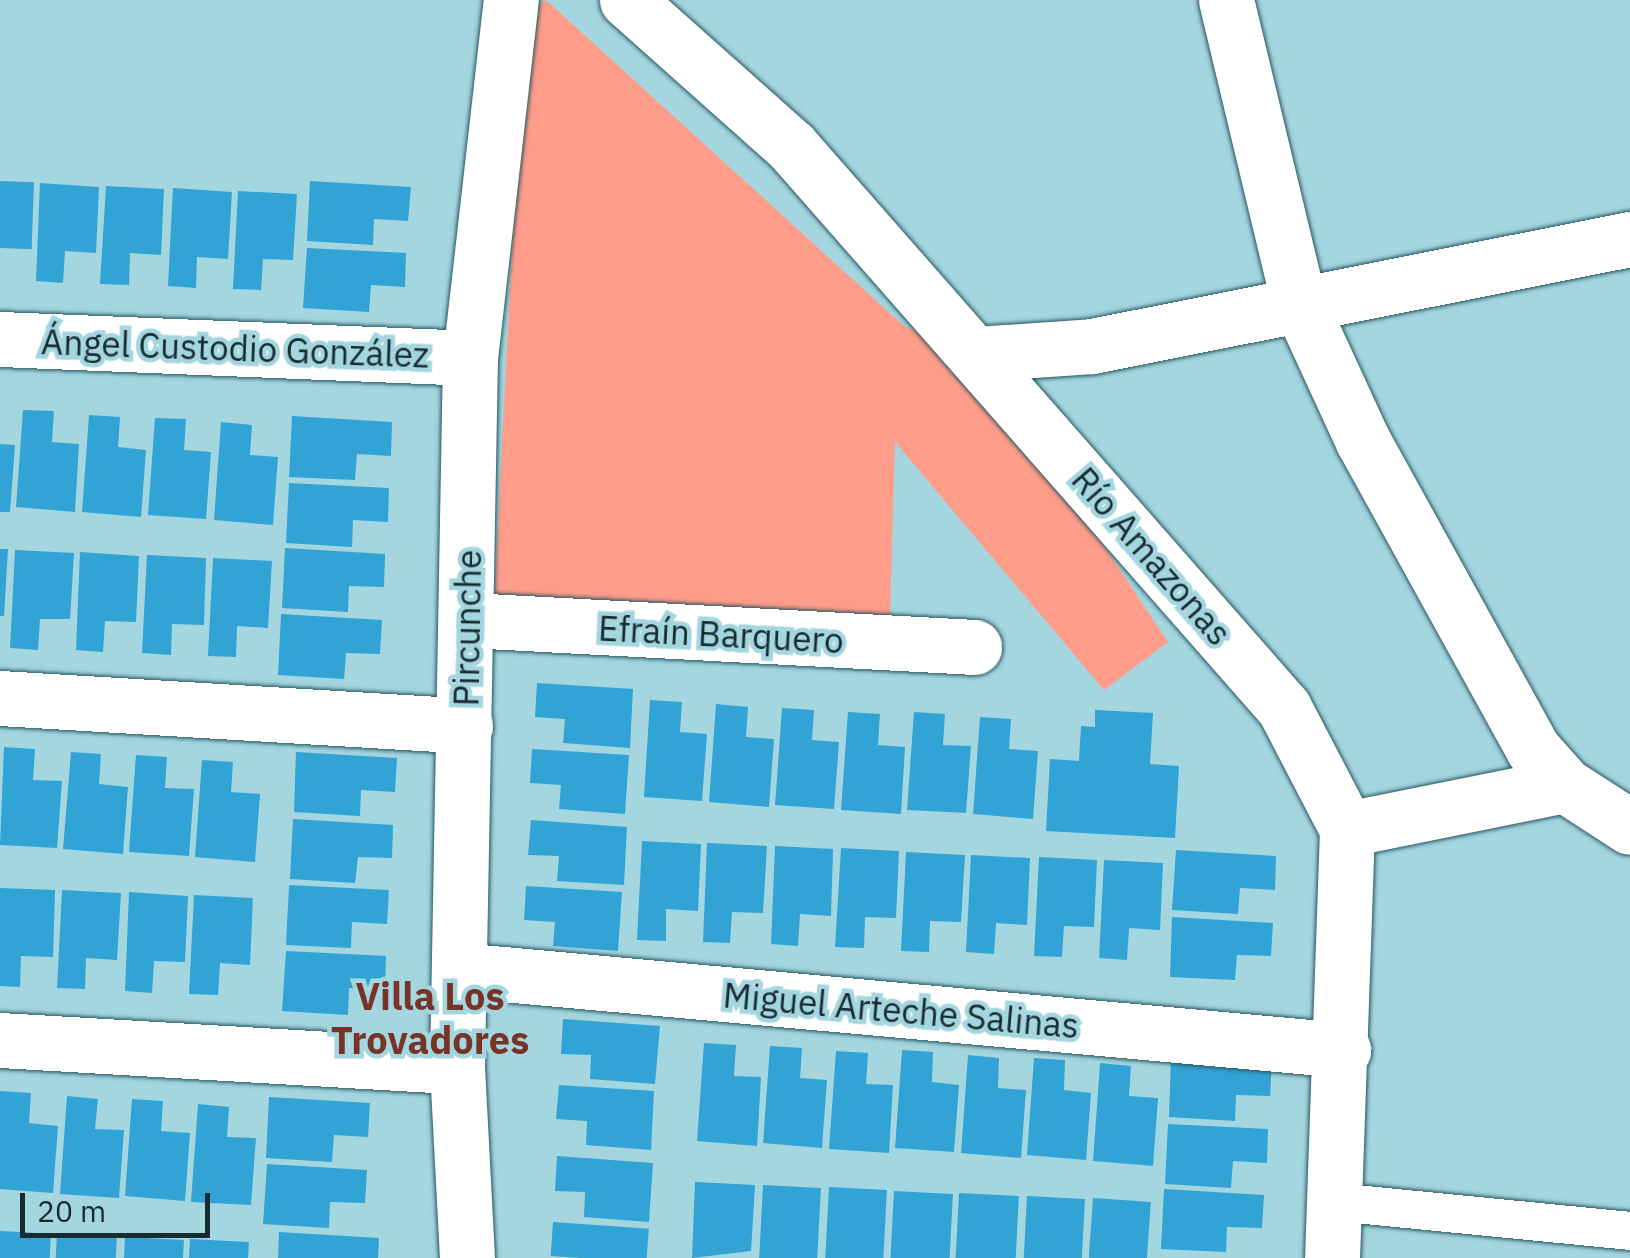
<!DOCTYPE html>
<meta charset="utf-8">
<style>
body{margin:0}
#map{position:relative;width:1630px;height:1258px;overflow:hidden;background:#a4d6e0;font-family:"IBM Plex Sans",sans-serif}
div>[style]{position:absolute}
.green>*{inset:0;background:#ff9d8a}
.building>*{inset:0;background:#32a3d5;transform-origin:0 0}
.roads{filter:drop-shadow(0 0 2px #27565f) drop-shadow(0 0 2px #27565f)}
.service>*{height:38px;margin:-19px;padding:0 19px;transform-origin:19px;border-radius:19px;background:#fff}
.minor>*{height:55px;margin:-27.5px;padding:0 27.5px;transform-origin:27.5px;border-radius:27.5px;background:#fff}
span{translate:-50% -50%;white-space:nowrap;text-align:center;line-height:1.15;-webkit-text-stroke:9px #a4d6e0;paint-order:stroke}
.street-label{font-size:35px;color:#182c30}
.neighbourhood-label{font-size:38px;color:#783327;font-weight:700}
.scale{position:absolute;left:20px;top:1193px;width:190px;height:45px;box-sizing:border-box;border:5px solid #182c30;border-top:0;padding-left:12px;font-size:30px;line-height:35px;white-space:nowrap;color:#182c30;-webkit-text-stroke:8px #a4d6e0;paint-order:stroke}
</style>
<div id="map">
<div class="green">
<div style="clip-path:polygon(546px 0,904px 326px,976px 354px,1168px 642px,1104px 690px,895px 442px,890px 619px,494px 604px,524px 13px)"></div>
</div>
<div class="building">
<div style="left:0;top:181px;width:34px;height:67px;rotate:2deg"></div>
<div style="clip-path:polygon(310px 181px,411px 187px,408px 221px,374px 219px,373px 245px,307px 241px)"></div>
<div style="clip-path:polygon(40px 183px,99px 187px,96px 253px,65px 251px,63px 283px,36px 281px)"></div>
<div style="clip-path:polygon(106px 186px,164px 189px,161px 255px,130px 253px,129px 285px,100px 284px)"></div>
<div style="clip-path:polygon(173px 188px,232px 192px,228px 259px,197px 257px,196px 288px,168px 286px)"></div>
<div style="clip-path:polygon(238px 191px,297px 194px,293px 260px,263px 259px,261px 290px,233px 289px)"></div>
<div style="clip-path:polygon(307px 248px,406px 253px,405px 287px,371px 285px,369px 312px,303px 308px)"></div>
<div style="clip-path:polygon(23px 410px,54px 411px,52px 442px,79px 444px,75px 512px,16px 507px)"></div>
<div style="clip-path:polygon(89px 415px,120px 417px,118px 447px,146px 450px,141px 517px,82px 512px)"></div>
<div style="clip-path:polygon(292px 416px,392px 422px,391px 456px,357px 454px,355px 480px,289px 477px)"></div>
<div style="clip-path:polygon(155px 418px,186px 419px,184px 450px,211px 452px,206px 519px,148px 515px)"></div>
<div style="clip-path:polygon(221px 422px,252px 425px,250px 455px,278px 457px,273px 525px,214px 520px)"></div>
<div style="clip-path:polygon(0 444px,15px 445px,10px 512px,0 512px)"></div>
<div style="clip-path:polygon(289px 483px,389px 488px,388px 522px,353px 520px,352px 547px,286px 543px)"></div>
<div style="clip-path:polygon(285px 548px,385px 554px,384px 587px,349px 586px,348px 612px,282px 608px)"></div>
<div style="clip-path:polygon(0 549px,8px 549px,4px 616px,0 616px)"></div>
<div style="clip-path:polygon(15px 550px,74px 553px,70px 619px,40px 619px,38px 650px,10px 648px)"></div>
<div style="clip-path:polygon(80px 552px,139px 556px,136px 622px,105px 621px,103px 652px,76px 650px)"></div>
<div style="clip-path:polygon(147px 555px,206px 558px,204px 625px,172px 624px,171px 655px,142px 653px)"></div>
<div style="clip-path:polygon(213px 558px,272px 561px,268px 628px,237px 626px,236px 657px,208px 656px)"></div>
<div style="clip-path:polygon(281px 614px,382px 620px,380px 654px,346px 653px,344px 679px,278px 675px)"></div>
<div style="clip-path:polygon(537px 683px,633px 689px,630px 748px,563px 743px,565px 719px,535px 717px)"></div>
<div style="clip-path:polygon(650px 700px,682px 702px,680px 732px,707px 734px,702px 801px,644px 797px)"></div>
<div style="clip-path:polygon(716px 704px,748px 707px,746px 737px,774px 739px,769px 807px,709px 802px)"></div>
<div style="clip-path:polygon(782px 708px,814px 710px,812px 740px,839px 742px,834px 809px,775px 805px)"></div>
<div style="clip-path:polygon(1095px 710px,1153px 713px,1150px 764px,1179px 766px,1175px 838px,1046px 831px,1050px 759px,1079px 761px,1081px 726px,1095px 727px)"></div>
<div style="clip-path:polygon(848px 712px,880px 714px,878px 745px,905px 747px,901px 814px,841px 810px)"></div>
<div style="clip-path:polygon(914px 712px,945px 714px,943px 745px,971px 746px,966px 813px,907px 810px)"></div>
<div style="clip-path:polygon(980px 717px,1011px 719px,1009px 749px,1038px 751px,1033px 819px,973px 814px)"></div>
<div style="clip-path:polygon(4px 747px,35px 749px,33px 780px,62px 781px,57px 848px,0 845px)"></div>
<div style="clip-path:polygon(532px 749px,629px 755px,625px 814px,559px 809px,561px 785px,530px 783px)"></div>
<div style="clip-path:polygon(71px 752px,101px 754px,99px 784px,128px 787px,123px 854px,63px 849px)"></div>
<div style="clip-path:polygon(296px 752px,397px 758px,395px 792px,361px 790px,360px 816px,294px 812px)"></div>
<div style="clip-path:polygon(136px 755px,167px 757px,165px 788px,194px 789px,189px 856px,129px 852px)"></div>
<div style="clip-path:polygon(202px 760px,233px 762px,231px 792px,260px 794px,255px 862px,195px 857px)"></div>
<div style="clip-path:polygon(293px 819px,393px 825px,392px 858px,358px 857px,355px 883px,290px 879px)"></div>
<div style="clip-path:polygon(531px 820px,627px 827px,624px 885px,557px 881px,559px 856px,528px 855px)"></div>
<div style="clip-path:polygon(642px 841px,701px 844px,698px 911px,666px 909px,666px 941px,637px 940px)"></div>
<div style="clip-path:polygon(707px 843px,767px 846px,763px 913px,732px 912px,730px 943px,703px 942px)"></div>
<div style="clip-path:polygon(775px 846px,833px 849px,831px 916px,800px 914px,798px 946px,771px 944px)"></div>
<div style="clip-path:polygon(841px 848px,899px 851px,896px 918px,865px 917px,864px 948px,835px 947px)"></div>
<div style="clip-path:polygon(1176px 850px,1276px 856px,1275px 890px,1240px 888px,1238px 914px,1172px 910px)"></div>
<div style="clip-path:polygon(906px 852px,965px 855px,961px 922px,930px 921px,929px 952px,901px 951px)"></div>
<div style="clip-path:polygon(971px 855px,1030px 858px,1027px 925px,996px 923px,994px 954px,966px 952px)"></div>
<div style="clip-path:polygon(1039px 857px,1097px 860px,1094px 927px,1064px 926px,1062px 957px,1034px 956px)"></div>
<div style="clip-path:polygon(1104px 860px,1163px 863px,1160px 930px,1129px 928px,1127px 960px,1099px 958px)"></div>
<div style="clip-path:polygon(289px 885px,389px 890px,387px 924px,352px 922px,351px 948px,286px 945px)"></div>
<div style="clip-path:polygon(526px 886px,622px 892px,618px 951px,553px 946px,555px 922px,524px 920px)"></div>
<div style="clip-path:polygon(0 888px,55px 890px,53px 957px,21px 956px,20px 987px,0 986px)"></div>
<div style="clip-path:polygon(62px 890px,121px 893px,117px 960px,86px 958px,85px 989px,57px 988px)"></div>
<div style="clip-path:polygon(129px 892px,188px 896px,185px 962px,154px 961px,152px 993px,125px 991px)"></div>
<div style="clip-path:polygon(194px 895px,253px 898px,250px 965px,220px 963px,218px 995px,189px 994px)"></div>
<div style="clip-path:polygon(1172px 917px,1273px 923px,1271px 956px,1237px 955px,1235px 980px,1170px 977px)"></div>
<div style="clip-path:polygon(286px 951px,386px 956px,385px 991px,349px 988px,348px 1015px,282px 1011px)"></div>
<div style="clip-path:polygon(563px 1019px,660px 1026px,655px 1084px,590px 1079px,591px 1055px,561px 1054px)"></div>
<div style="clip-path:polygon(704px 1043px,736px 1045px,734px 1076px,761px 1077px,757px 1146px,697px 1141px)"></div>
<div style="clip-path:polygon(770px 1046px,802px 1048px,800px 1078px,827px 1080px,822px 1148px,763px 1143px)"></div>
<div style="clip-path:polygon(902px 1050px,933px 1052px,932px 1082px,959px 1085px,954px 1152px,895px 1148px)"></div>
<div style="clip-path:polygon(836px 1051px,868px 1053px,866px 1084px,893px 1085px,889px 1153px,829px 1149px)"></div>
<div style="clip-path:polygon(968px 1055px,999px 1058px,998px 1088px,1026px 1090px,1021px 1158px,961px 1153px)"></div>
<div style="clip-path:polygon(1171px 1057px,1272px 1062px,1270px 1096px,1236px 1095px,1235px 1121px,1169px 1117px)"></div>
<div style="clip-path:polygon(1034px 1058px,1065px 1060px,1064px 1090px,1091px 1093px,1086px 1160px,1027px 1155px)"></div>
<div style="clip-path:polygon(1100px 1063px,1131px 1066px,1129px 1096px,1158px 1098px,1153px 1166px,1093px 1161px)"></div>
<div style="clip-path:polygon(559px 1085px,654px 1091px,651px 1150px,586px 1145px,587px 1121px,556px 1119px)"></div>
<div style="clip-path:polygon(0 1091px,31px 1093px,29px 1123px,58px 1126px,53px 1193px,0 1189px)"></div>
<div style="clip-path:polygon(67px 1096px,98px 1099px,95px 1129px,124px 1130px,119px 1198px,60px 1194px)"></div>
<div style="clip-path:polygon(269px 1097px,370px 1103px,368px 1137px,334px 1135px,332px 1162px,266px 1158px)"></div>
<div style="clip-path:polygon(132px 1099px,163px 1101px,161px 1131px,190px 1133px,185px 1201px,125px 1196px)"></div>
<div style="clip-path:polygon(198px 1104px,229px 1107px,227px 1137px,256px 1138px,251px 1205px,191px 1202px)"></div>
<div style="clip-path:polygon(1168px 1124px,1268px 1129px,1267px 1163px,1233px 1161px,1231px 1188px,1165px 1184px)"></div>
<div style="clip-path:polygon(557px 1156px,653px 1163px,649px 1222px,584px 1217px,585px 1192px,555px 1191px)"></div>
<div style="clip-path:polygon(267px 1164px,367px 1170px,365px 1203px,330px 1202px,329px 1228px,263px 1224px)"></div>
<div style="clip-path:polygon(695px 1182px,755px 1185px,751px 1251px,692px 1258px)"></div>
<div style="left:763px;top:1185px;width:58px;height:73px;rotate:3deg"></div>
<div style="left:829px;top:1187px;width:58px;height:71px;rotate:3deg"></div>
<div style="clip-path:polygon(1164px 1189px,1264px 1195px,1262px 1228px,1227px 1227px,1226px 1252px,1161px 1249px)"></div>
<div style="left:894px;top:1191px;width:59px;height:67px;rotate:3deg"></div>
<div style="left:959px;top:1193px;width:60px;height:65px;rotate:3deg"></div>
<div style="left:1027px;top:1196px;width:58px;height:62px;rotate:3deg"></div>
<div style="left:1093px;top:1198px;width:58px;height:60px;rotate:4deg"></div>
<div style="left:553px;top:1222px;width:96px;height:34px;rotate:4deg"></div>
<div style="left:0;top:1231px;width:51px;height:27px;rotate:3deg"></div>
<div style="clip-path:polygon(279px 1232px,379px 1238px,378px 1258px,278px 1258px)"></div>
<div style="left:57px;top:1233px;width:60px;height:25px;rotate:3deg"></div>
<div style="clip-path:polygon(125px 1237px,184px 1240px,183px 1258px,124px 1258px)"></div>
<div style="clip-path:polygon(190px 1239px,249px 1242px,248px 1258px,189px 1258px)"></div>
</div>
<div class="roads">
<div class="service">
<div style="left:1335px;top:1202px;width:296px;rotate:5.6deg"></div>
</div>
<div class="minor">
<div style="left:627px;top:0;width:220px;rotate:41.7deg"></div>
<div style="left:791px;top:146px;width:748px;rotate:48.74deg"></div>
<div style="left:1284px;top:708px;width:136px;rotate:62.5deg"></div>
<div style="left:1347px;top:829px;width:429px;rotate:92deg"></div>
<div style="left:1226px;top:0;width:309px;rotate:76.5deg"></div>
<div style="left:1298px;top:300px;width:155px;rotate:65.3deg"></div>
<div style="left:1363px;top:441px;width:352px;rotate:61.1deg"></div>
<div style="left:1533px;top:749px;width:48px;rotate:48.4deg"></div>
<div style="left:1565px;top:785px;width:77px;rotate:32.9deg"></div>
<div style="left:0;top:339px;width:470px;rotate:2.3deg"></div>
<div style="left:976px;top:354px;width:116px;rotate:-3.9deg"></div>
<div style="left:1092px;top:346px;width:549px;rotate:-11.25deg"></div>
<div style="left:468px;top:620px;width:507px;rotate:3.05deg"></div>
<div style="left:0;top:698px;width:466px;rotate:3.4deg"></div>
<div style="left:1347px;top:829px;width:222px;rotate:-11.4deg"></div>
<div style="left:459px;top:970px;width:888px;rotate:5.17deg"></div>
<div style="left:0;top:1040px;width:458px;rotate:3.3deg"></div>
<div style="left:467px;top:1258px;width:192px;rotate:-93deg"></div>
<div style="left:457px;top:1066px;width:708px;rotate:-88.95deg"></div>
<div style="left:470px;top:358px;width:360px;rotate:-83.5deg"></div>
</div>
</div>
<div class="street-label">
<span style="left:235px;top:348px;rotate:2deg">Ángel Custodio González</span>
<span style="left:1152px;top:556px;rotate:49deg">Río Amazonas</span>
<span style="left:467px;top:628px;rotate:-89deg">Pircunche</span>
<span style="left:721px;top:634px;rotate:3deg">Efraín Barquero</span>
<span style="left:901px;top:1010px;rotate:5deg">Miguel Arteche Salinas</span>
</div>
<div class="neighbourhood-label">
<span style="left:430px;top:1018px">Villa Los<br>Trovadores</span>
</div>
<div class="scale">20 m</div>
</div>
